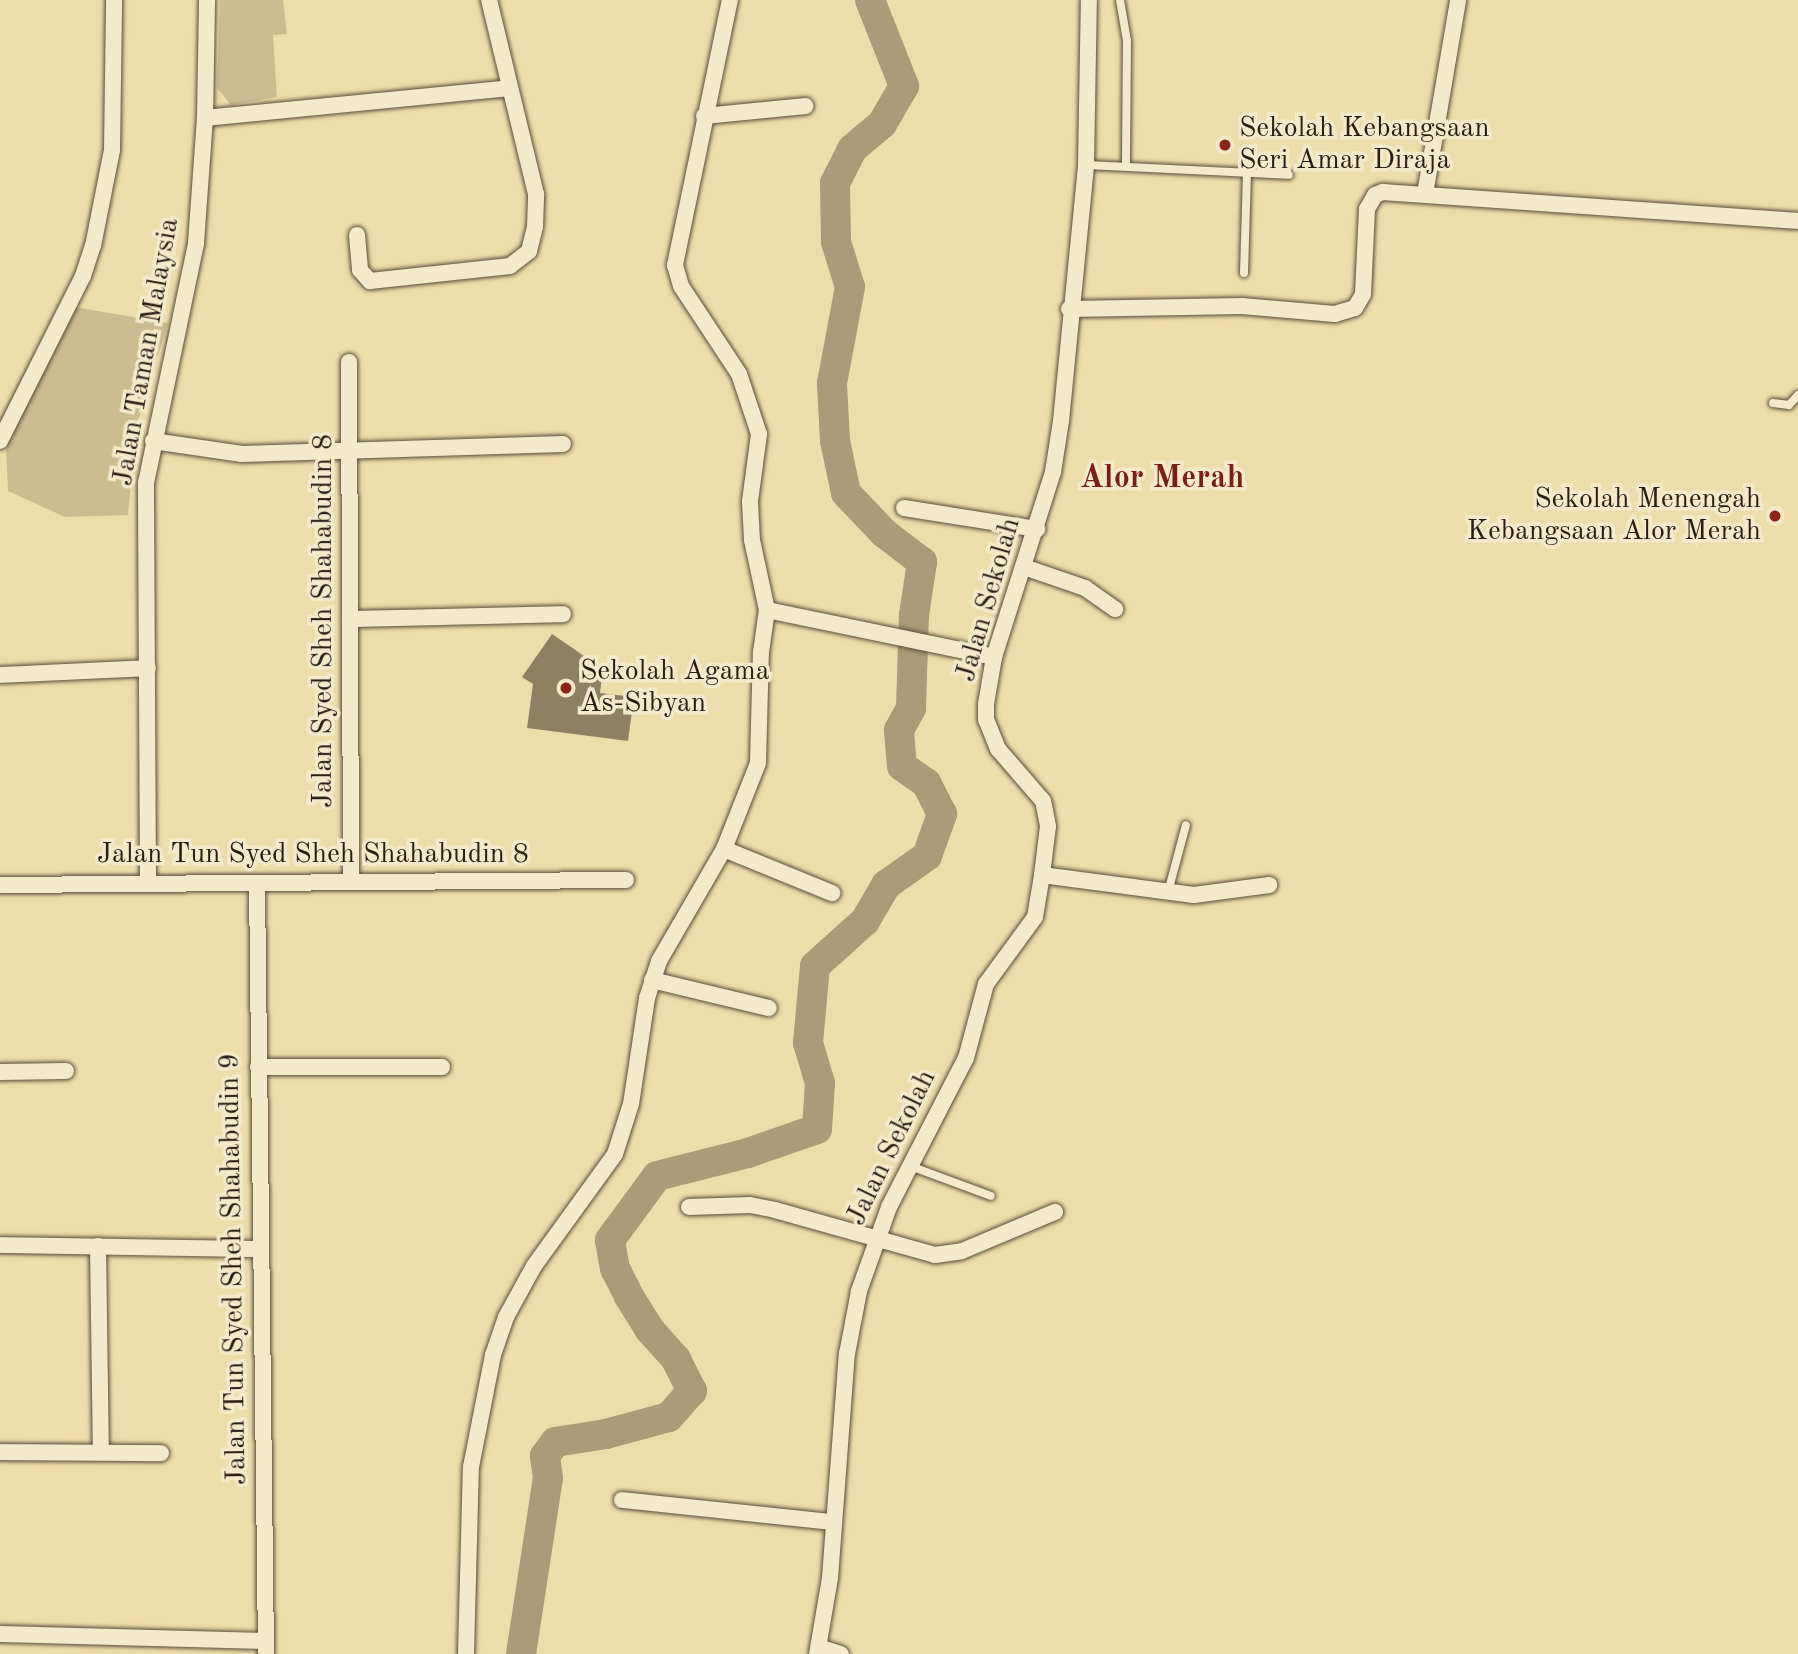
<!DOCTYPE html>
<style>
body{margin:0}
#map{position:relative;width:1798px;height:1654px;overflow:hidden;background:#eeddac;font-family:"Old Standard TT",serif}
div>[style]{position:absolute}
.green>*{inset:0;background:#cdbc92}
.river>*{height:30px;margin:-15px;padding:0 15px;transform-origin:15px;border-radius:15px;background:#ab9b78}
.building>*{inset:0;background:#8f8062}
.roads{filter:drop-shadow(0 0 2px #5a4c38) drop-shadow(0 0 2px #5a4c38)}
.lane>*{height:8px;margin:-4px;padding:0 4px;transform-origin:4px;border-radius:4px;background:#f4e9c9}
.street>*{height:16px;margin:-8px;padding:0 8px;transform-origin:8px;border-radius:8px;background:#f4e9c9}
.dots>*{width:19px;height:19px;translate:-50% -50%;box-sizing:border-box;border:4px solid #f4e9c9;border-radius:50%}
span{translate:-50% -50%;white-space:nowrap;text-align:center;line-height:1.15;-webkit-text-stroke:7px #f4e9c9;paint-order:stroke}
.poi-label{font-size:28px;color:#291c12}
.left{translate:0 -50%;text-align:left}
.right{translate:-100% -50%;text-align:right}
.street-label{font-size:28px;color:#291c12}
.quarter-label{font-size:32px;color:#7a1f14;font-weight:700}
</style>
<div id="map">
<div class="green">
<div style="clip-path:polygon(220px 0,283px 0,287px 34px,273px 35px,277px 97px,231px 105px,217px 88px)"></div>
<div style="clip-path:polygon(74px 307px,168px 323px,136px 427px,128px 515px,65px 517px,8px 491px,6px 449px)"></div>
</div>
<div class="river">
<div style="left:521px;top:1654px;width:178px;rotate:-81.3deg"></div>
<div style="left:548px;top:1478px;width:22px;rotate:-98deg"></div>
<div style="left:545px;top:1456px;width:17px;rotate:-54deg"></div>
<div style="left:555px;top:1442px;width:52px;rotate:-8.9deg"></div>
<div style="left:606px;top:1434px;width:65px;rotate:-15.1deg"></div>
<div style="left:669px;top:1417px;width:35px;rotate:-49deg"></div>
<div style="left:692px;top:1391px;width:36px;rotate:-117deg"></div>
<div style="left:676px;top:1359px;width:39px;rotate:-132deg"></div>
<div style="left:650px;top:1330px;width:40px;rotate:-122deg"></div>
<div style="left:629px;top:1296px;width:30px;rotate:-117deg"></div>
<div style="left:615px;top:1269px;width:29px;rotate:-100deg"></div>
<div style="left:610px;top:1240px;width:79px;rotate:-53.7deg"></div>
<div style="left:657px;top:1176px;width:94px;rotate:-14.2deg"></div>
<div style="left:748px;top:1153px;width:73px;rotate:-19.2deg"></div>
<div style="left:817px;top:1129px;width:46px;rotate:-86.3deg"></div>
<div style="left:820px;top:1083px;width:42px;rotate:-106.7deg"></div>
<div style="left:808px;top:1043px;width:77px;rotate:-84.8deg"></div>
<div style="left:815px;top:966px;width:67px;rotate:-42deg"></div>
<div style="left:865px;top:921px;width:42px;rotate:-59.7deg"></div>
<div style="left:886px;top:885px;width:50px;rotate:-35.3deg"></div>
<div style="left:927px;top:856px;width:45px;rotate:-70.3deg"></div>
<div style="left:942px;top:814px;width:35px;rotate:-117deg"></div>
<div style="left:926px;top:783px;width:29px;rotate:-145deg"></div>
<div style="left:902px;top:766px;width:36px;rotate:-95deg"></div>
<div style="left:899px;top:730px;width:25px;rotate:-61deg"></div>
<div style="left:911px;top:708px;width:93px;rotate:-88.2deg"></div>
<div style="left:914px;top:615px;width:54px;rotate:-81.4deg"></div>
<div style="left:922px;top:562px;width:48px;rotate:-142.7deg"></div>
<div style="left:884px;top:533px;width:55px;rotate:-133.5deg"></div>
<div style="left:846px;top:493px;width:53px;rotate:-101.9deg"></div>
<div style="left:835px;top:441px;width:58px;rotate:-93deg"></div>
<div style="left:832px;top:383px;width:98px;rotate:-79.4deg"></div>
<div style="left:850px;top:287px;width:47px;rotate:-107.3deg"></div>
<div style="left:836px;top:242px;width:59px;rotate:-91deg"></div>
<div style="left:835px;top:183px;width:38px;rotate:-63deg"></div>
<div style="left:852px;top:149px;width:39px;rotate:-40deg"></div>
<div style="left:882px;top:124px;width:44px;rotate:-59.9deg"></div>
<div style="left:904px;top:86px;width:92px;rotate:-111.6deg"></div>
</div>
<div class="building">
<div style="clip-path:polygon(552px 634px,603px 669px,600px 693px,634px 697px,628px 741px,527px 728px,533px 684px,522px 677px)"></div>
</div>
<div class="roads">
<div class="lane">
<div style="left:1120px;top:0;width:42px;rotate:80.3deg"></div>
<div style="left:1127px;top:41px;width:123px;rotate:90.5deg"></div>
<div style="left:1086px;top:165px;width:203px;rotate:2.8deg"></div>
<div style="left:1244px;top:273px;width:99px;rotate:-88.3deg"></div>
<div style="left:1773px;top:403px;width:16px;rotate:7deg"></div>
<div style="left:1789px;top:405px;width:13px;rotate:-48deg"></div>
<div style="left:1168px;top:892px;width:69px;rotate:-75deg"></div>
<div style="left:910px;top:1166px;width:86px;rotate:20.3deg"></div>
</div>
<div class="street">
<div style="left:704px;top:116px;width:102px;rotate:-5.6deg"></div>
<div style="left:205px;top:118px;width:306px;rotate:-5.6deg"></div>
<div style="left:1425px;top:194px;width:197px;rotate:-80.3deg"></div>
<div style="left:357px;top:235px;width:35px;rotate:85deg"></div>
<div style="left:360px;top:270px;width:15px;rotate:48deg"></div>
<div style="left:370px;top:281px;width:141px;rotate:-6.1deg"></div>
<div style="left:510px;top:266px;width:24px;rotate:-38deg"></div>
<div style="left:529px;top:251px;width:25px;rotate:-76deg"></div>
<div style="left:535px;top:227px;width:33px;rotate:-88deg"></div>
<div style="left:536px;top:194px;width:200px;rotate:-103.6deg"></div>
<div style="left:1069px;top:309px;width:173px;rotate:-1deg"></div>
<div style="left:1242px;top:306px;width:93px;rotate:4.9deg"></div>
<div style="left:1335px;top:314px;width:21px;rotate:-17deg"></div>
<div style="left:1355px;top:308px;width:16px;rotate:-60deg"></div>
<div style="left:1363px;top:294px;width:85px;rotate:-87.3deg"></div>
<div style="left:1367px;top:209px;width:16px;rotate:-60deg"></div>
<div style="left:1375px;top:195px;width:9px;rotate:-21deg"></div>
<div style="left:1383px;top:192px;width:416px;rotate:4deg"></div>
<div style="left:349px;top:362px;width:518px;rotate:89.78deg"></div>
<div style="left:0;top:441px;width:185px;rotate:-63.3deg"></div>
<div style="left:83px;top:276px;width:32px;rotate:-72deg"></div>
<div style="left:93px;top:246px;width:98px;rotate:-78.8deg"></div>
<div style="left:112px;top:150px;width:150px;rotate:-89.2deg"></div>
<div style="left:153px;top:441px;width:90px;rotate:8.3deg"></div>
<div style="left:242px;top:454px;width:321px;rotate:-1.8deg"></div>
<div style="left:904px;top:508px;width:135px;rotate:9deg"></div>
<div style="left:1024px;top:567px;width:65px;rotate:19deg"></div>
<div style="left:1085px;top:588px;width:37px;rotate:35deg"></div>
<div style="left:767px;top:610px;width:232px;rotate:11.7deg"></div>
<div style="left:350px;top:619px;width:213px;rotate:-1.3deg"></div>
<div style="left:0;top:675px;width:148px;rotate:-2.7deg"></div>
<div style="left:724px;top:849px;width:117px;rotate:22.2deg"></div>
<div style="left:1042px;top:875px;width:153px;rotate:7.5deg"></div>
<div style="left:1194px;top:895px;width:76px;rotate:-7.6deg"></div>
<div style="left:148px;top:881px;width:398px;rotate:-90.3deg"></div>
<div style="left:146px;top:483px;width:245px;rotate:-78.2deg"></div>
<div style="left:196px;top:243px;width:125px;rotate:-85.9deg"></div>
<div style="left:205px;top:118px;width:118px;rotate:-89deg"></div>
<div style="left:257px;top:883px;width:771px;rotate:89.33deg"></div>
<div style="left:0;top:885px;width:626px;rotate:-0.46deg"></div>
<div style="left:652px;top:980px;width:120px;rotate:13.5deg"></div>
<div style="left:258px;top:1067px;width:184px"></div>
<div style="left:0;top:1072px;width:66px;rotate:-0.9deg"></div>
<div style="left:689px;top:1207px;width:61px;rotate:-1.9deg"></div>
<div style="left:750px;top:1205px;width:25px;rotate:11deg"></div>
<div style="left:775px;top:1210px;width:166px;rotate:15.7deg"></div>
<div style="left:935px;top:1255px;width:27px;rotate:-8deg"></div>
<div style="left:962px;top:1251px;width:101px;rotate:-22.8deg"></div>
<div style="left:0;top:1245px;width:258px;rotate:0.9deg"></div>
<div style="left:98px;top:1246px;width:206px;rotate:89.2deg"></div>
<div style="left:0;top:1452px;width:161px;rotate:0.4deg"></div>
<div style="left:622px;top:1500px;width:211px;rotate:6deg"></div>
<div style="left:0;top:1634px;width:266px;rotate:1.5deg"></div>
<div style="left:819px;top:1647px;width:23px;rotate:18deg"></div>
<div style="left:466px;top:1654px;width:187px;rotate:-88.5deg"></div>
<div style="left:471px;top:1467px;width:114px;rotate:-78.9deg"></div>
<div style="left:493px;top:1355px;width:40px;rotate:-71.1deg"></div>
<div style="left:506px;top:1317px;width:58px;rotate:-61.2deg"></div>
<div style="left:534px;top:1266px;width:138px;rotate:-54.1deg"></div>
<div style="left:615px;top:1154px;width:52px;rotate:-72.3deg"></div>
<div style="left:631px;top:1104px;width:107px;rotate:-81.4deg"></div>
<div style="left:647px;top:998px;width:39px;rotate:-72deg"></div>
<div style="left:659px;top:961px;width:129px;rotate:-59.9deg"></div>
<div style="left:724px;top:849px;width:92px;rotate:-68.4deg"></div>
<div style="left:758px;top:763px;width:111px;rotate:-88.5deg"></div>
<div style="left:761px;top:652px;width:42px;rotate:-81.9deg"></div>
<div style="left:767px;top:610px;width:72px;rotate:-102.1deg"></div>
<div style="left:752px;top:540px;width:39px;rotate:-93deg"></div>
<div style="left:750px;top:501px;width:68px;rotate:-82.3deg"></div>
<div style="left:759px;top:434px;width:63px;rotate:-108.4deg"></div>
<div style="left:739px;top:374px;width:105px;rotate:-123.4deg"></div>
<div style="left:681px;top:286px;width:22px;rotate:-106deg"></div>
<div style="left:675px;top:265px;width:271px;rotate:-78.3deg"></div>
<div style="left:817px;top:1654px;width:77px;rotate:-80.3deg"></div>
<div style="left:830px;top:1578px;width:225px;rotate:-85.7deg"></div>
<div style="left:847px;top:1354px;width:64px;rotate:-79.2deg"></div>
<div style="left:859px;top:1291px;width:89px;rotate:-70.3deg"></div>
<div style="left:889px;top:1207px;width:168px;rotate:-62.7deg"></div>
<div style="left:966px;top:1058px;width:77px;rotate:-74.9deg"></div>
<div style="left:986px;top:984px;width:83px;rotate:-53.8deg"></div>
<div style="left:1035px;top:917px;width:43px;rotate:-80.5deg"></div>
<div style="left:1042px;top:875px;width:49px;rotate:-83deg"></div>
<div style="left:1048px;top:826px;width:25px;rotate:-101deg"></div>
<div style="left:1043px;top:801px;width:69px;rotate:-130.9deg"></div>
<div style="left:998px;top:749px;width:31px;rotate:-112deg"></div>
<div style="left:986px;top:720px;width:16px;rotate:-90deg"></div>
<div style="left:986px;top:704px;width:48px;rotate:-80.3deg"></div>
<div style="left:994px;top:657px;width:194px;rotate:-72.3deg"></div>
<div style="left:1053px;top:472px;width:52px;rotate:-81.1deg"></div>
<div style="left:1061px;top:421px;width:257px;rotate:-84.4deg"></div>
<div style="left:1086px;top:165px;width:165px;rotate:-89deg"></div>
</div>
</div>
<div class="dots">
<div style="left:1225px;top:145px;background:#8f2418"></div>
<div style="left:1775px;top:516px;background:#8f2418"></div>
<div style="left:566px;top:688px;background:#8f2418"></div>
</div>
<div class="poi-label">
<span class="left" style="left:1239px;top:145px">Sekolah Kebangsaan<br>Seri Amar Diraja</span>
<span class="right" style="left:1761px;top:516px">Sekolah Menengah<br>Kebangsaan Alor Merah</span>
<span class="left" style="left:580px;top:688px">Sekolah Agama<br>As-Sibyan</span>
</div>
<div class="street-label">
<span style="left:147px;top:352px;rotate:-80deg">Jalan Taman Malaysia</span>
<span style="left:989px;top:600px;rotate:-74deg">Jalan Sekolah</span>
<span style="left:324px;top:621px;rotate:-90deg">Jalan Syed Sheh Shahabudin 8</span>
<span style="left:313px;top:855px">Jalan Tun Syed Sheh Shahabudin 8</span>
<span style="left:892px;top:1148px;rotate:-64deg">Jalan Sekolah</span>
<span style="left:234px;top:1269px;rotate:-91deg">Jalan Tun Syed Sheh Shahabudin 9</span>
</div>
<div class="quarter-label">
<span style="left:1162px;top:479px">Alor Merah</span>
</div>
</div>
